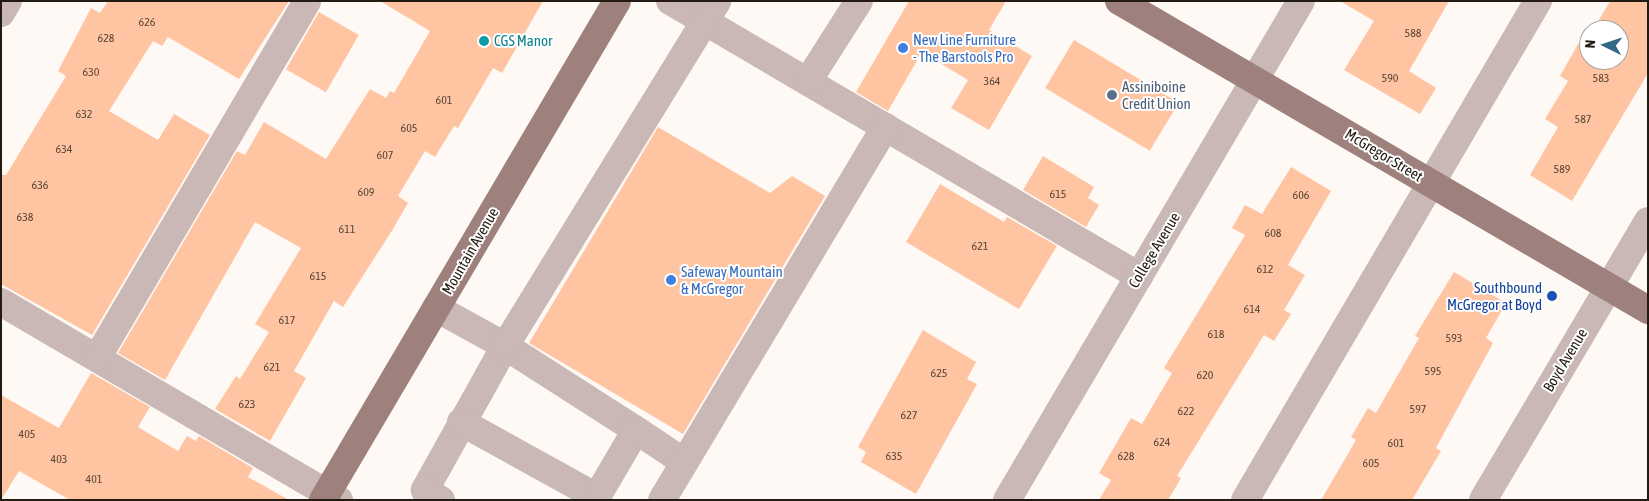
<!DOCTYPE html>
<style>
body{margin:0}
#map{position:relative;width:1649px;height:501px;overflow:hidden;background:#fef9f4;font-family:"Asap Condensed",sans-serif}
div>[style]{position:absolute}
.building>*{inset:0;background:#ffc5a3;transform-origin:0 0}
.minor>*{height:28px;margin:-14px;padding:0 14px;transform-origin:14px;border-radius:14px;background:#c9b8b5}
.major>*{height:28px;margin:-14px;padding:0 14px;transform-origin:14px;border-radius:14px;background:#9e817c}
.dots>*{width:14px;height:14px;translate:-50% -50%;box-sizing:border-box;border:2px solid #fff;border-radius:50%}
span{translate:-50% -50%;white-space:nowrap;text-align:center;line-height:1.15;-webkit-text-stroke:4px #fff;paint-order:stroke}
.number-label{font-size:12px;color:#5a4636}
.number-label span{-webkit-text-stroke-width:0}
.shop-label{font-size:15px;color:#366cbe}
.left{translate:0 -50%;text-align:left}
.culture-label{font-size:15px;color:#0d838f}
.service-label{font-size:15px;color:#4e5e75}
.street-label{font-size:15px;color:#231b12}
.transit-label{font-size:15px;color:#164399}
.right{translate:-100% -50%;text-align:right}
.frame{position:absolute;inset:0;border:2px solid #231b12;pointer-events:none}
.north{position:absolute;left:1579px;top:20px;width:50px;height:50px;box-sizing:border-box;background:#fff;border:1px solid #a7a4a0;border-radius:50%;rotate:274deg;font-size:14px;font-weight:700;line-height:20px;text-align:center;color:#231b12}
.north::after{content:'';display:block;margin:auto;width:18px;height:22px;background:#356885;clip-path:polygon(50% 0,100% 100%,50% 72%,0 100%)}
</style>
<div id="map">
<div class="building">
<div style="clip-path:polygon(108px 1px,289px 1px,239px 79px,168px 37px,162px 46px,153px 41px,109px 111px,158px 140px,174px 114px,210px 135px,92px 335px,1px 284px,1px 175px,6px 175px,66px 76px,58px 71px,91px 8px,100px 13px)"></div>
<div style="clip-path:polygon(380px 1px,543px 1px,502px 73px,493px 68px,458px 128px,454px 126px,435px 157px,425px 151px,398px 196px,408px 203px,393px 229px,343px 307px,334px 301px,294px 371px,306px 378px,270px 441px,215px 409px,236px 376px,240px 379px,269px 332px,255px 324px,301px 248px,255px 222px,165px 380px,118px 353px,237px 151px,245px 155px,264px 122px,326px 159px,370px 89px,386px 98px,390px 91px,394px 93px,430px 31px)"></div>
<div style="clip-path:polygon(909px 1px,1006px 1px,989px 30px,1032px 56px,989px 130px,951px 108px,968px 80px,922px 52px,888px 111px,856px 92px)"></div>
<div style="clip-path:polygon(1340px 1px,1449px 1px,1409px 71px,1436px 88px,1420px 114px,1344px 70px,1374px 21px)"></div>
<div style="clip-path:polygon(1610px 1px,1648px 1px,1648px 73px,1572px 201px,1530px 175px,1558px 127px,1545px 119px,1568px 81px,1560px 76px,1578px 44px,1583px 47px,1589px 37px,1589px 60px,1619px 60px,1619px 30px,1593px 30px)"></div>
<div style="left:319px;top:12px;width:46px;height:66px;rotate:30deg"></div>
<div style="left:1074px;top:40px;width:122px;height:56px;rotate:31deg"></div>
<div style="clip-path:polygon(658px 127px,770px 193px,792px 176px,825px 196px,683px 434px,529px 343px)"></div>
<div style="clip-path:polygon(1043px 156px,1094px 187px,1088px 198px,1099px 205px,1086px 227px,1023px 190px)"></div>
<div style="clip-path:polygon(1291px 167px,1331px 191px,1288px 265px,1305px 275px,1284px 310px,1291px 314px,1274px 341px,1264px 335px,1177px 476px,1181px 478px,1168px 500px,1099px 500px,1111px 480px,1099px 473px,1131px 418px,1142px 424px,1172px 373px,1164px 368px,1245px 235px,1232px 228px,1245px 205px,1262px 214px)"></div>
<div style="clip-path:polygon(940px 184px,1004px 222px,1007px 217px,1057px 246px,1019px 309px,906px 242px)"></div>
<div style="clip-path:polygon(1454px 272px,1506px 303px,1486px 338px,1493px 343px,1436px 448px,1441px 451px,1412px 500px,1321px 500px,1356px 440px,1351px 437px,1368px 408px,1376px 413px,1419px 338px,1415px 336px)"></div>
<div style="clip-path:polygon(923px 330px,976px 362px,967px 379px,977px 384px,916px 494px,861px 462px,866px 452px,858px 447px)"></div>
<div style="clip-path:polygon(91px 373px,150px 407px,138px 427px,178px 451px,187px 436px,196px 441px,199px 436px,253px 468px,248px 477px,289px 500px,70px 500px,19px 471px,1px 500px,1px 395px,59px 428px)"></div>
</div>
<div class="minor">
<div style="left:670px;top:1px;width:544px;rotate:30.39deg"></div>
<div style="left:1px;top:13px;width:14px;rotate:-60deg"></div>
<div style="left:808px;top:81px;width:95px;rotate:-57.5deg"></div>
<div style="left:1px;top:302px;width:392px;rotate:30.4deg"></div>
<div style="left:436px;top:308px;width:79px;rotate:28.8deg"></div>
<div style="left:505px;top:346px;width:165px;rotate:119.1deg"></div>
<div style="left:425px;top:490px;width:19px;rotate:32deg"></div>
<div style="left:97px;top:358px;width:414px;rotate:-59.5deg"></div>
<div style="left:461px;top:422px;width:155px;rotate:28.9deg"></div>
<div style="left:636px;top:430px;width:156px;rotate:-147.3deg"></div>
<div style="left:505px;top:346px;width:405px;rotate:-58.4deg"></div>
<div style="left:595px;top:500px;width:81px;rotate:-59.6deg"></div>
<div style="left:636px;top:430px;width:58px;rotate:33.7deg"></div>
<div style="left:662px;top:500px;width:435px;rotate:-59.1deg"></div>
<div style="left:1007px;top:500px;width:579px;rotate:-59.49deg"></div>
<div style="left:1245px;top:500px;width:579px;rotate:-59.58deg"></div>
<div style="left:1483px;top:500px;width:324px;rotate:-59.4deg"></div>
</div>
<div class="major">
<div style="left:1119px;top:1px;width:613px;rotate:30.29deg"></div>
<div style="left:323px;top:500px;width:579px;rotate:-59.49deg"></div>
</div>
<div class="dots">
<div style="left:484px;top:41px;background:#0f9aa8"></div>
<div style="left:903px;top:48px;background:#3f7fe0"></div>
<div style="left:1112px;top:95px;background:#5c6f8a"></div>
<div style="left:671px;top:280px;background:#3f7fe0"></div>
<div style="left:1552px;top:296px;background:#1a4fb4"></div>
</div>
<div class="number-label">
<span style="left:147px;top:23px">626</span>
<span style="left:1413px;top:34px">588</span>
<span style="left:106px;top:39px">628</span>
<span style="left:91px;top:73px">630</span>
<span style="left:1390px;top:79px">590</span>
<span style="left:1601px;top:79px">583</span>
<span style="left:992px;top:82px">364</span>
<span style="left:444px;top:101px">601</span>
<span style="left:84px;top:115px">632</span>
<span style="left:1583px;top:120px">587</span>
<span style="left:409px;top:129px">605</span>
<span style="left:64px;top:150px">634</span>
<span style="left:385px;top:156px">607</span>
<span style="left:1562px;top:170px">589</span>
<span style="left:40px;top:186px">636</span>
<span style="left:366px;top:193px">609</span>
<span style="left:1058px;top:195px">615</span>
<span style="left:1301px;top:196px">606</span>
<span style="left:25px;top:218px">638</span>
<span style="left:347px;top:230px">611</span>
<span style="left:1273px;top:234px">608</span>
<span style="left:980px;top:247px">621</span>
<span style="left:1265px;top:270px">612</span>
<span style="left:318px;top:277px">615</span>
<span style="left:1252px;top:310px">614</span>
<span style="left:287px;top:321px">617</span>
<span style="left:1216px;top:335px">618</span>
<span style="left:1454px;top:339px">593</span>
<span style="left:272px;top:368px">621</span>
<span style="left:1433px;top:372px">595</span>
<span style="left:939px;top:374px">625</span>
<span style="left:1205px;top:376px">620</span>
<span style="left:247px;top:405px">623</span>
<span style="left:1418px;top:410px">597</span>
<span style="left:1186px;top:412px">622</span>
<span style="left:909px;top:416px">627</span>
<span style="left:27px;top:435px">405</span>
<span style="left:1162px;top:443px">624</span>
<span style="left:1396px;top:444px">601</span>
<span style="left:894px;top:457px">635</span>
<span style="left:1126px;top:457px">628</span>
<span style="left:59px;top:460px">403</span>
<span style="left:1371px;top:464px">605</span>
<span style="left:94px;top:480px">401</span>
</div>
<div class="shop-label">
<span class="left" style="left:913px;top:48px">New Line Furniture<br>- The Barstools Pro</span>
<span class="left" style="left:681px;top:280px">Safeway Mountain<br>&amp; McGregor</span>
</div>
<div class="culture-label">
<span class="left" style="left:494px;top:41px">CGS Manor</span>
</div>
<div class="service-label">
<span class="left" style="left:1122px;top:95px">Assiniboine<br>Credit Union</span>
</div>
<div class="street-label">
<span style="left:1384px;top:155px;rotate:31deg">McGregor Street</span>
<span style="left:1154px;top:250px;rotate:-59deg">College Avenue</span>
<span style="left:470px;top:251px;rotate:-60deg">Mountain Avenue</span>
<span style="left:1565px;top:360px;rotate:-59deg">Boyd Avenue</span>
</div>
<div class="transit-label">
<span class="right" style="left:1542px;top:296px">Southbound<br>McGregor at Boyd</span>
</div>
<div class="frame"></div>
<div class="north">N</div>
</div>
